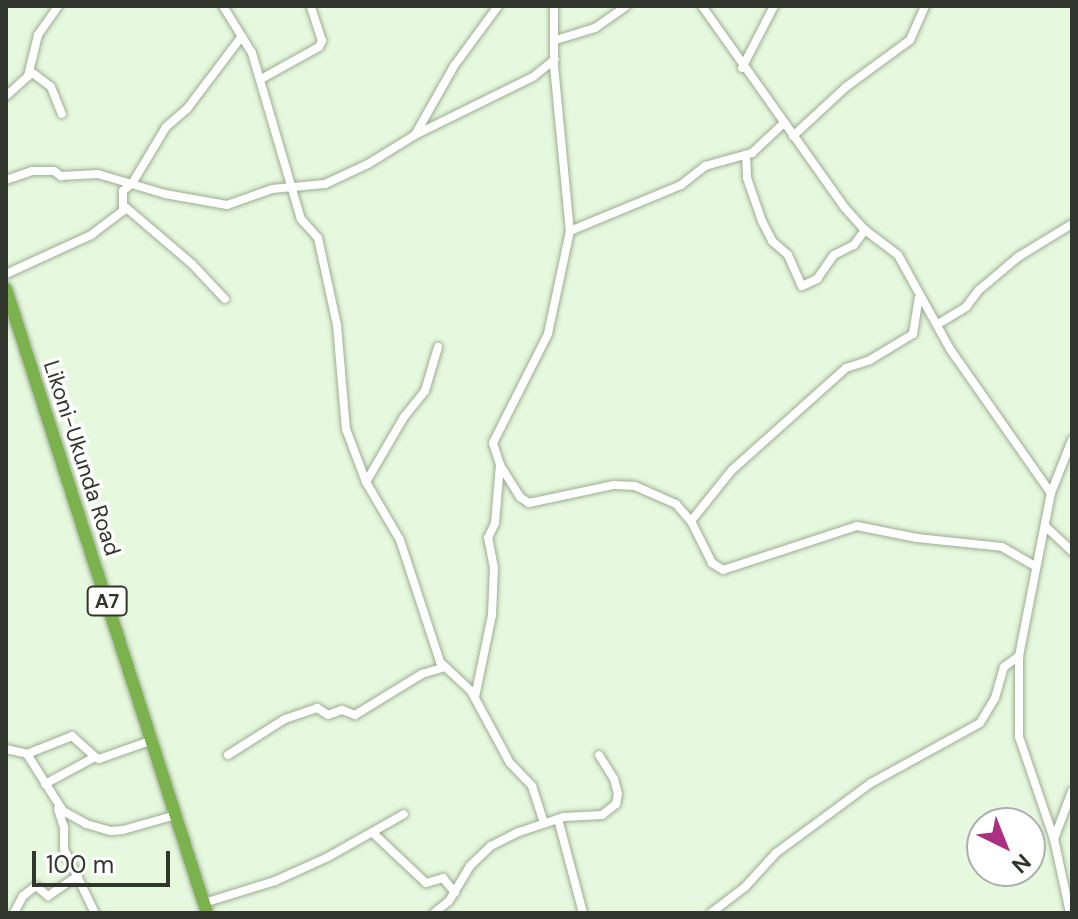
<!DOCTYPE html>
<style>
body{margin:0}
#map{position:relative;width:1078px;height:919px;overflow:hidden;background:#e6f8dd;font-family:"DM Sans",sans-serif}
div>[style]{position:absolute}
.roads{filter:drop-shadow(0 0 2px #9cad93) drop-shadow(0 0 2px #9cad93)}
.minor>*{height:8px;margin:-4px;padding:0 4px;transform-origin:4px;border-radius:4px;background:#fff}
.trunk>*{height:12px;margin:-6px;padding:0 6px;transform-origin:6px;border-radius:6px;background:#7cb24e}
span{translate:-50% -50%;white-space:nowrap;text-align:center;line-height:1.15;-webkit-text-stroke:7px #fff;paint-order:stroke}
.shield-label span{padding:2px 6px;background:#fff;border:2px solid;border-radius:6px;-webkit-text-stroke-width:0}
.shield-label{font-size:20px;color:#30362c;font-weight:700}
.street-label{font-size:22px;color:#30362c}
.frame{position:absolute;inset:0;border:8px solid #30362c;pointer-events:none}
.north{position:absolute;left:966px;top:807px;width:80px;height:80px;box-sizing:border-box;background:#fff;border:2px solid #acafab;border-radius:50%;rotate:137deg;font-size:22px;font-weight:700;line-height:32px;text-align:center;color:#30362c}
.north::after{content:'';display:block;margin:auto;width:28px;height:36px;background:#ac3082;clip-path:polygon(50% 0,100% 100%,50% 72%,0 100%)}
.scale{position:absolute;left:32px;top:851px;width:138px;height:36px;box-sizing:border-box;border:4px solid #30362c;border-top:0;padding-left:10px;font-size:24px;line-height:28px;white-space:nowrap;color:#30362c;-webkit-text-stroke:6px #fff;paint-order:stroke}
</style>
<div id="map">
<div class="roads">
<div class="minor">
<div style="left:223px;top:6px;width:55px;rotate:58.3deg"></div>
<div style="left:252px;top:53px;width:173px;rotate:73.6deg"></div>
<div style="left:301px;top:219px;width:25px;rotate:48deg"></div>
<div style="left:318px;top:238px;width:89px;rotate:77.7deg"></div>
<div style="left:337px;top:325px;width:104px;rotate:85.1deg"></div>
<div style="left:346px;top:429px;width:57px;rotate:69.3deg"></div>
<div style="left:366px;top:482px;width:67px;rotate:59.6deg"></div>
<div style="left:400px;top:540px;width:128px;rotate:71.8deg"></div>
<div style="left:440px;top:662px;width:42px;rotate:43.1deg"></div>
<div style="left:471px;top:691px;width:82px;rotate:61.6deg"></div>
<div style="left:510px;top:763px;width:32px;rotate:46deg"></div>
<div style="left:532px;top:786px;width:39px;rotate:72deg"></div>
<div style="left:554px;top:6px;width:60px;rotate:90deg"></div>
<div style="left:554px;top:66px;width:166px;rotate:84.5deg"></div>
<div style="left:570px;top:231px;width:105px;rotate:102.1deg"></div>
<div style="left:548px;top:334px;width:122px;rotate:116.8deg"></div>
<div style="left:493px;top:443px;width:23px;rotate:72deg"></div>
<div style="left:500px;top:465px;width:38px;rotate:58deg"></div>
<div style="left:520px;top:497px;width:11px;rotate:34deg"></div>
<div style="left:529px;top:503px;width:87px;rotate:-12deg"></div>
<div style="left:614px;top:485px;width:21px;rotate:3deg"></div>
<div style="left:635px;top:486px;width:45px;rotate:23.7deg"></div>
<div style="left:676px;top:504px;width:23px;rotate:49deg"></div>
<div style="left:691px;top:521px;width:47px;rotate:63.4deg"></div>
<div style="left:712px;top:563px;width:13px;rotate:32deg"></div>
<div style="left:723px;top:570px;width:141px;rotate:-18.2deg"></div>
<div style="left:857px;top:526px;width:61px;rotate:11.3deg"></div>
<div style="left:917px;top:538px;width:85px;rotate:6deg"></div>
<div style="left:1002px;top:547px;width:39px;rotate:30deg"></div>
<div style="left:702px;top:6px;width:247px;rotate:54.7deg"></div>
<div style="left:845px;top:208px;width:30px;rotate:48deg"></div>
<div style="left:865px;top:230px;width:41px;rotate:37.1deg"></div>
<div style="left:898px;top:255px;width:107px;rotate:61deg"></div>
<div style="left:950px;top:349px;width:176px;rotate:55deg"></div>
<div style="left:556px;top:40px;width:41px;rotate:-17.1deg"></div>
<div style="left:595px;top:28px;width:38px;rotate:-35deg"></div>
<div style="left:742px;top:68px;width:70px;rotate:-62.7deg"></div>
<div style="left:30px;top:71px;width:26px;rotate:37deg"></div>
<div style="left:51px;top:87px;width:29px;rotate:68deg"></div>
<div style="left:261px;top:79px;width:66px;rotate:-28.9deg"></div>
<div style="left:319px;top:47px;width:7px;rotate:-63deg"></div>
<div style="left:322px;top:41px;width:36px;rotate:-108deg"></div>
<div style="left:6px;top:96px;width:30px;rotate:-42deg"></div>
<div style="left:28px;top:76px;width:42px;rotate:-76.3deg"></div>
<div style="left:38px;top:35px;width:35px;rotate:-55deg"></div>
<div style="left:415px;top:135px;width:131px;rotate:-26.2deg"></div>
<div style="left:533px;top:77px;width:28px;rotate:-39deg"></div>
<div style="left:793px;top:136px;width:72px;rotate:-42.8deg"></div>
<div style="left:846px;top:87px;width:79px;rotate:-36.3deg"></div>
<div style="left:910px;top:40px;width:37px;rotate:-66deg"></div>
<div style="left:746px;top:156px;width:22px;rotate:87deg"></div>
<div style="left:747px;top:178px;width:46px;rotate:70.8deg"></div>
<div style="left:762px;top:221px;width:22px;rotate:63deg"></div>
<div style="left:772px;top:241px;width:21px;rotate:41deg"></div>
<div style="left:788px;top:255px;width:34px;rotate:66deg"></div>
<div style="left:802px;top:286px;width:17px;rotate:-25deg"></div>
<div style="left:817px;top:279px;width:29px;rotate:-55deg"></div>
<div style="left:834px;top:255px;width:22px;rotate:-27deg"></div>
<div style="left:854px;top:245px;width:19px;rotate:-54deg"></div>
<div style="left:6px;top:180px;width:28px;rotate:-19deg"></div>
<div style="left:32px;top:171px;width:22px"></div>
<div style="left:54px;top:171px;width:9px;rotate:36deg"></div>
<div style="left:61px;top:176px;width:37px;rotate:-3deg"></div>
<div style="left:98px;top:174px;width:70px;rotate:16.6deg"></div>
<div style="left:165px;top:194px;width:63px;rotate:10.1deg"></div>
<div style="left:227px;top:205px;width:48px;rotate:-19.6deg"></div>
<div style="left:272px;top:189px;width:53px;rotate:-5.4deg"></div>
<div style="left:325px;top:184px;width:47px;rotate:-24.9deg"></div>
<div style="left:368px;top:164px;width:55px;rotate:-31.7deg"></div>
<div style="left:415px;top:135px;width:79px;rotate:-60.5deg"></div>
<div style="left:454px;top:66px;width:74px;rotate:-53.7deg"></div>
<div style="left:123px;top:205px;width:91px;rotate:40.5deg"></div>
<div style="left:192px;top:264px;width:48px;rotate:46.7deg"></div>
<div style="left:570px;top:231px;width:120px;rotate:-22.5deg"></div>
<div style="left:681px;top:185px;width:31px;rotate:-38deg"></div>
<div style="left:705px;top:166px;width:49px;rotate:-15.5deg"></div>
<div style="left:752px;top:153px;width:44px;rotate:-43.2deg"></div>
<div style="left:6px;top:274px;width:94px;rotate:-24.6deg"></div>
<div style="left:91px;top:235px;width:40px;rotate:-37deg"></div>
<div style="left:123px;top:211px;width:20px;rotate:-90deg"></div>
<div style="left:123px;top:191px;width:13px;rotate:-42deg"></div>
<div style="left:133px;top:182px;width:64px;rotate:-59deg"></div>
<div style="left:166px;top:127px;width:28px;rotate:-41deg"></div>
<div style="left:187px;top:109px;width:91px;rotate:-53deg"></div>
<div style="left:938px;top:324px;width:33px;rotate:-31deg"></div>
<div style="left:966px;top:307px;width:21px;rotate:-53deg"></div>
<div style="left:979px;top:290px;width:51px;rotate:-40.2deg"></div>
<div style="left:1018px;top:257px;width:63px;rotate:-31.4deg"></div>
<div style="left:366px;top:482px;width:75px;rotate:-59.7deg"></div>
<div style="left:404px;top:417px;width:33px;rotate:-51deg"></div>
<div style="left:425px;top:391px;width:46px;rotate:-73.5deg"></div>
<div style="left:691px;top:521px;width:65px;rotate:-51.2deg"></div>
<div style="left:732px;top:470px;width:153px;rotate:-41.8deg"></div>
<div style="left:846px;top:368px;width:25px;rotate:-18deg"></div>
<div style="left:870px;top:360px;width:50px;rotate:-31.2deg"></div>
<div style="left:913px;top:334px;width:36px;rotate:-81deg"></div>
<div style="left:1045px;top:526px;width:37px;rotate:43deg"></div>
<div style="left:475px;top:697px;width:84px;rotate:-78.3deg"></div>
<div style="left:492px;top:615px;width:47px;rotate:-87.6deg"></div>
<div style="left:494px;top:568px;width:31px;rotate:-101deg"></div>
<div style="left:488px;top:538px;width:17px;rotate:-65deg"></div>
<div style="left:495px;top:523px;width:58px;rotate:-85.1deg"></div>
<div style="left:6px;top:749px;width:22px;rotate:13deg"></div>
<div style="left:27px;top:754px;width:48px;rotate:-21.8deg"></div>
<div style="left:72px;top:736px;width:31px;rotate:42deg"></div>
<div style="left:27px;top:754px;width:67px;rotate:57.7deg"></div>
<div style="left:63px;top:811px;width:26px;rotate:29deg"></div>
<div style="left:86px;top:824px;width:26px;rotate:16deg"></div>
<div style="left:111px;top:831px;width:12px;rotate:-5deg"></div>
<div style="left:123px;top:830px;width:55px;rotate:-15.8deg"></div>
<div style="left:228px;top:755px;width:67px;rotate:-32.3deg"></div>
<div style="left:285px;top:719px;width:34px;rotate:-19deg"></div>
<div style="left:317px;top:708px;width:13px;rotate:32deg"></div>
<div style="left:328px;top:715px;width:15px;rotate:-20deg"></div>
<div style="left:342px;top:710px;width:14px;rotate:21deg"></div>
<div style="left:355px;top:715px;width:79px;rotate:-31.5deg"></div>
<div style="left:422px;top:674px;width:24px;rotate:-17deg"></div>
<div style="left:45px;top:784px;width:57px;rotate:-28.4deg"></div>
<div style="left:95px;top:757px;width:4px;rotate:27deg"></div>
<div style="left:99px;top:759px;width:54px;rotate:-19.4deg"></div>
<div style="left:58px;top:809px;width:20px;rotate:72deg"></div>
<div style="left:64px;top:828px;width:21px;rotate:90deg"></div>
<div style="left:64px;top:849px;width:71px;rotate:64.2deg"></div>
<div style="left:558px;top:819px;width:97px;rotate:75.1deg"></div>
<div style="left:373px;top:833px;width:73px;rotate:43.3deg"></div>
<div style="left:426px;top:883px;width:18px;rotate:-16deg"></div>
<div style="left:443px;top:878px;width:19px;rotate:51deg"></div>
<div style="left:1054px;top:839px;width:51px;rotate:-69.4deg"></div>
<div style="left:204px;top:903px;width:74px;rotate:-17.2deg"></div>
<div style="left:275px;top:881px;width:58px;rotate:-24.4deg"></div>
<div style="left:328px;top:857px;width:87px;rotate:-29.5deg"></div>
<div style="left:14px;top:913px;width:19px;rotate:-62deg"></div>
<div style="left:23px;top:896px;width:16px;rotate:-38deg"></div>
<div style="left:36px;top:886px;width:16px;rotate:40deg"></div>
<div style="left:48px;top:896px;width:36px;rotate:-34deg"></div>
<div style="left:434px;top:913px;width:19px;rotate:-39deg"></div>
<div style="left:449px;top:901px;width:41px;rotate:-59deg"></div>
<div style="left:470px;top:866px;width:29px;rotate:-44deg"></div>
<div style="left:491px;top:846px;width:31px;rotate:-27deg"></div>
<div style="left:519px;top:832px;width:47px;rotate:-18.4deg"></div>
<div style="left:564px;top:817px;width:38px;rotate:-3deg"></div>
<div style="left:602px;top:815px;width:18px;rotate:-38deg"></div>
<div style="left:616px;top:804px;width:10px;rotate:-79deg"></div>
<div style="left:618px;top:794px;width:16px;rotate:-105deg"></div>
<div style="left:614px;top:779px;width:28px;rotate:-122deg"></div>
<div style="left:711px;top:913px;width:43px;rotate:-37.4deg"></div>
<div style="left:745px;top:887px;width:46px;rotate:-47.6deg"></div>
<div style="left:776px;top:853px;width:118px;rotate:-36.4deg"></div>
<div style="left:871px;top:783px;width:124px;rotate:-28.8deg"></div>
<div style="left:980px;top:723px;width:29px;rotate:-59deg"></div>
<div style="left:995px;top:698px;width:32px;rotate:-74deg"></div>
<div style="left:1004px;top:667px;width:19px;rotate:-36deg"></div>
<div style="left:1070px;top:913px;width:76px;rotate:-102.2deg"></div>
<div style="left:1054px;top:839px;width:108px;rotate:-108.9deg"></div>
<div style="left:1019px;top:737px;width:81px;rotate:-90deg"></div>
<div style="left:1019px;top:656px;width:166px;rotate:-78.9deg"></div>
<div style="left:1051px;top:493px;width:57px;rotate:-68.4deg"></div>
</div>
<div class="trunk">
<div style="left:6px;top:289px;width:656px;rotate:72.15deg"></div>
</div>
</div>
<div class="shield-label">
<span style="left:107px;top:601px">A7</span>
</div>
<div class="street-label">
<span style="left:82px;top:458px;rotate:72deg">Likoni-Ukunda Road</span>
</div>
<div class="frame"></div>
<div class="north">N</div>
<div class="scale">100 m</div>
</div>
